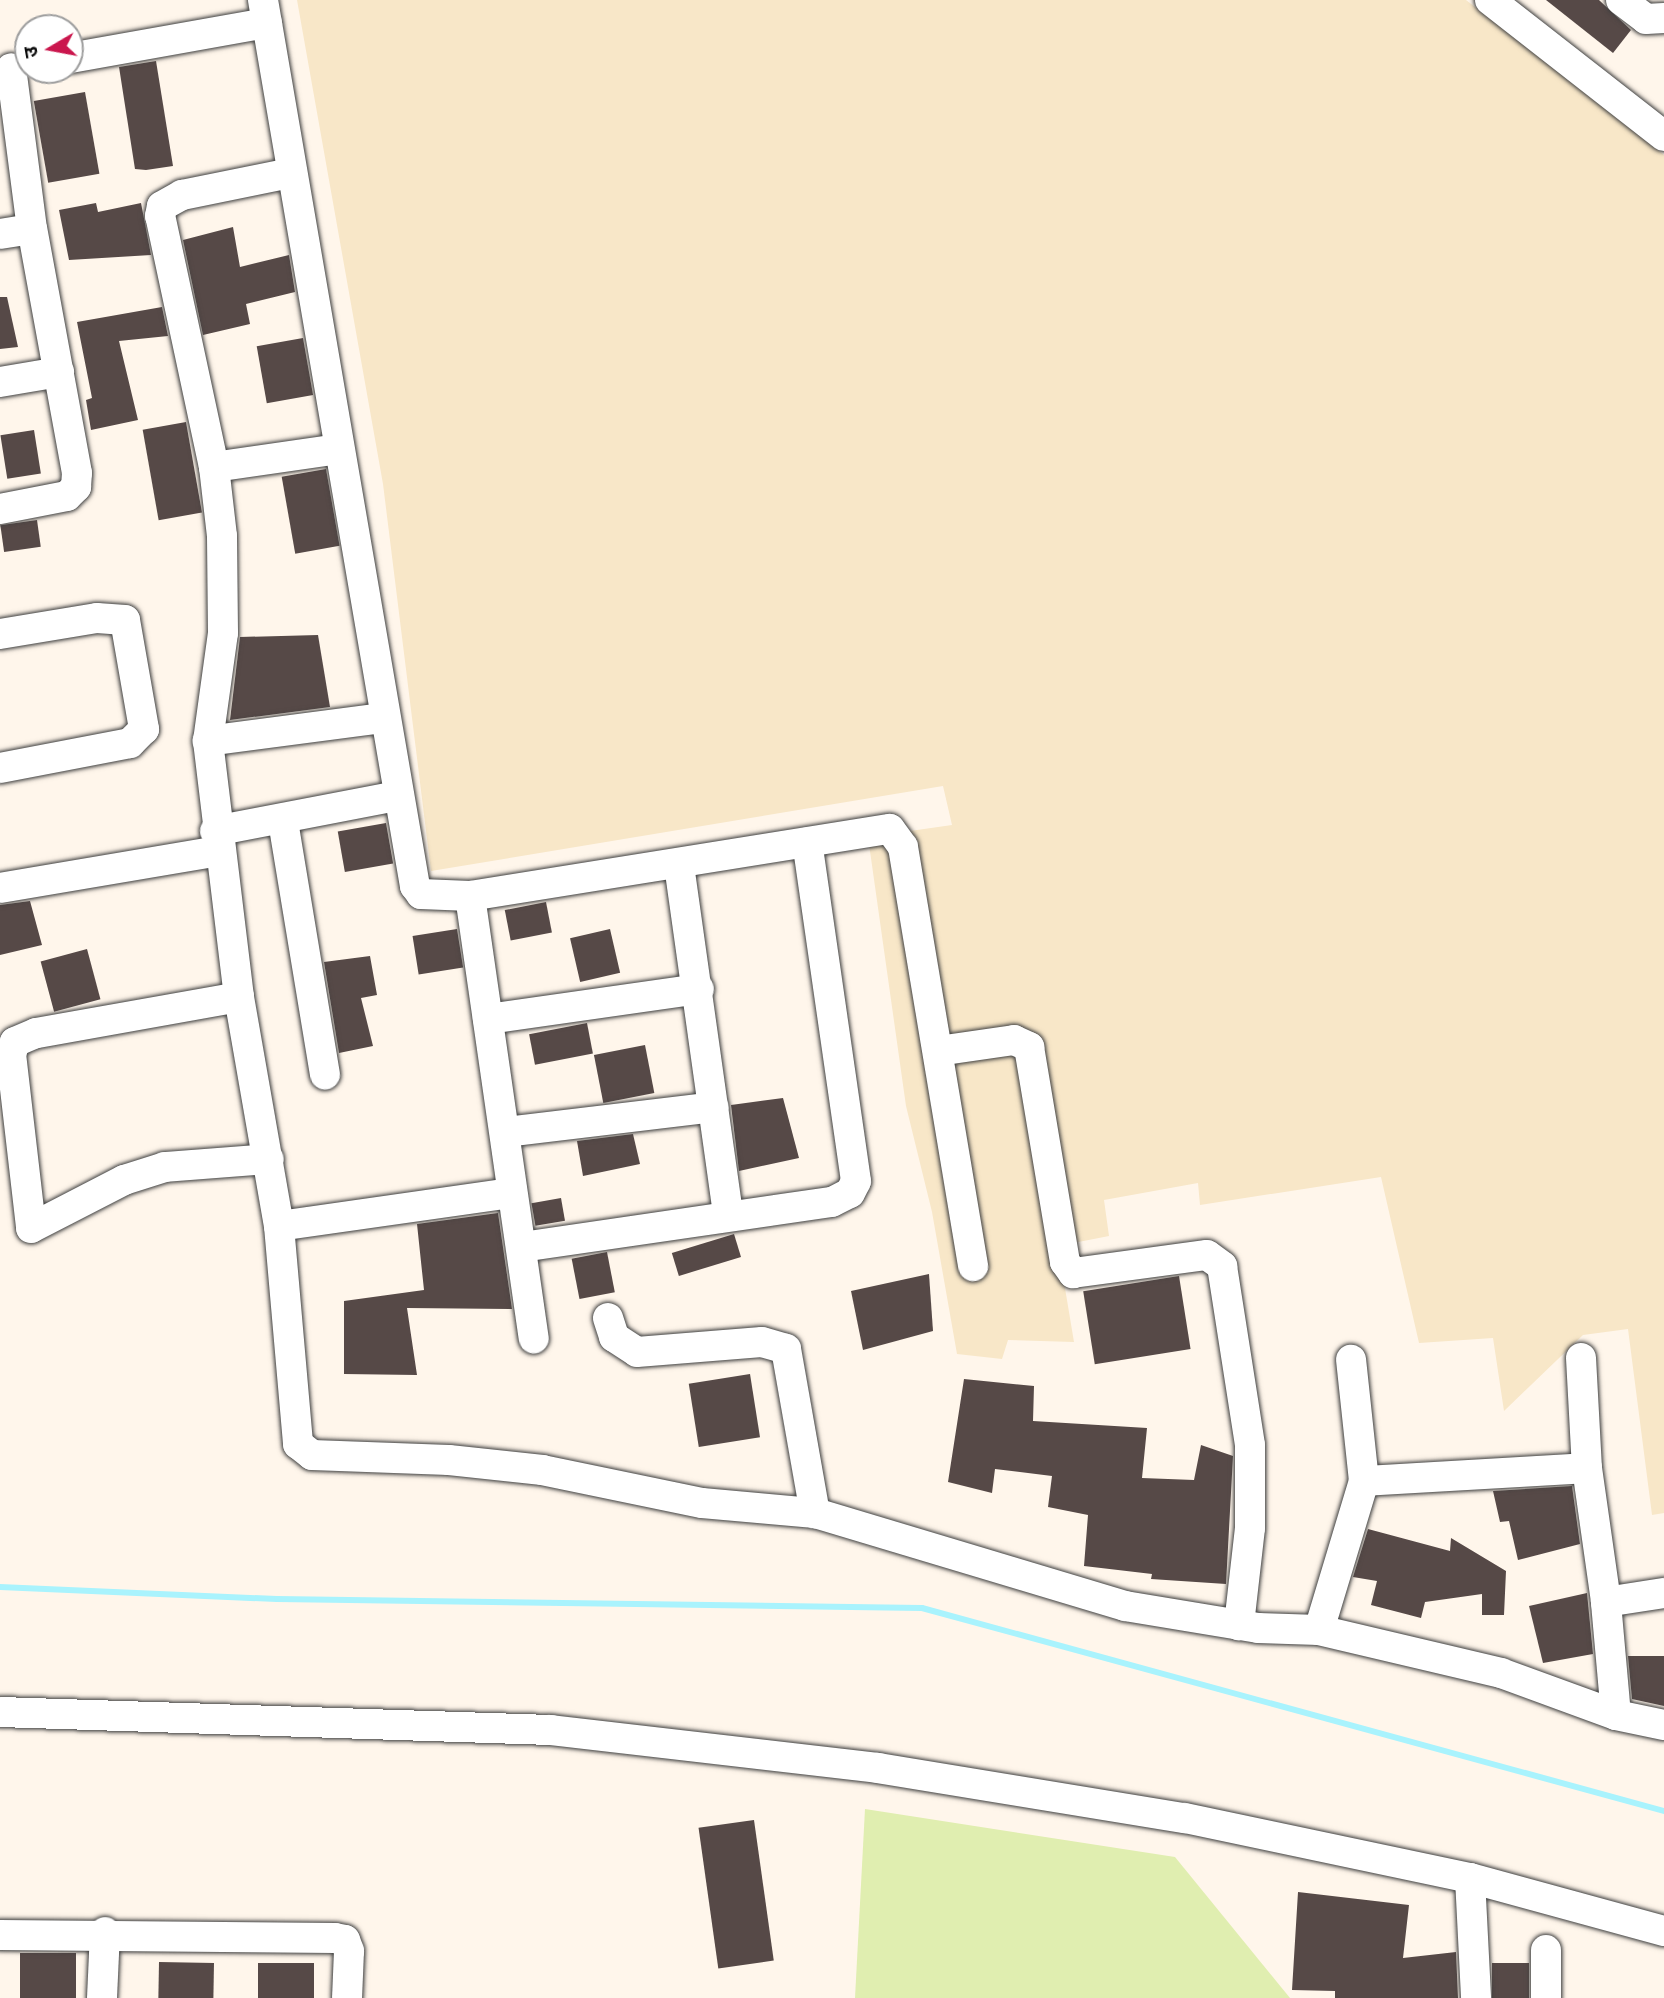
<!DOCTYPE html>
<meta charset="utf-8">
<style>
body{margin:0}
#map{position:relative;width:1664px;height:1998px;overflow:hidden;background:#fff6eb;font-family:"PT Serif","Noto Sans Devanagari",serif}
div>[style]{position:absolute}
.farmland>*{inset:0;background:#f8e7c8}
.green>*{inset:0;background:#e0eeb0}
.stream>*{height:6px;margin:-3px;padding:0 3px;transform-origin:3px;border-radius:3px;background:#a9f3fd}
.building>*{inset:0;background:#564947;transform-origin:0 0}
.roads{filter:drop-shadow(0 0 2px #3f3f3f) drop-shadow(0 0 2px #3f3f3f)}
.minor>*{height:30px;margin:-15px;padding:0 15px;transform-origin:15px;border-radius:15px;background:#fff}
span{translate:-50% -50%;white-space:nowrap;text-align:center;line-height:1.15;-webkit-text-stroke:7px #fff;paint-order:stroke}
.north{position:absolute;left:14px;top:14px;width:70px;height:70px;box-sizing:border-box;background:#fff;border:2px solid #9e9e9e;border-radius:50%;rotate:260deg;font-size:19px;font-weight:700;line-height:28px;text-align:center;color:#0c0c0c}
.north::after{content:'';display:block;margin:auto;width:24px;height:32px;background:#ca164d;clip-path:polygon(50% 0,100% 100%,50% 72%,0 100%)}
</style>
<div id="map">
<div class="farmland">
<div style="clip-path:polygon(297px 0,1466px 0,1664px 155px,1664px 1513px,1652px 1515px,1628px 1329px,1583px 1335px,1504px 1411px,1493px 1338px,1419px 1343px,1381px 1177px,1200px 1205px,1198px 1183px,1104px 1200px,1109px 1236px,1058px 1246px,1074px 1342px,1008px 1340px,1002px 1359px,957px 1354px,932px 1212px,906px 1106px,868px 837px,952px 825px,943px 786px,431px 871px,383px 484px)"></div>
</div>
<div class="green">
<div style="clip-path:polygon(865px 1809px,1175px 1857px,1290px 1998px,855px 1998px)"></div>
</div>
<div class="stream">
<div style="left:0;top:1587px;width:277px;rotate:2.5deg"></div>
<div style="left:277px;top:1599px;width:645px;rotate:0.8deg"></div>
<div style="left:922px;top:1608px;width:769px;rotate:15.3deg"></div>
</div>
<div class="building">
<div style="clip-path:polygon(1546px 0,1599px 0,1631px 30px,1613px 53px)"></div>
<div style="clip-path:polygon(156px 61px,173px 166px,146px 170px,135px 169px,119px 67px)"></div>
<div style="left:85px;top:92px;width:83px;height:52px;rotate:80deg"></div>
<div style="clip-path:polygon(96px 203px,98px 212px,141px 203px,151px 255px,69px 260px,59px 210px)"></div>
<div style="clip-path:polygon(233px 227px,240px 267px,289px 255px,295px 292px,246px 304px,250px 324px,203px 335px,183px 240px)"></div>
<div style="clip-path:polygon(0 297px,7px 297px,18px 347px,0 349px)"></div>
<div style="clip-path:polygon(162px 307px,168px 336px,119px 341px,138px 420px,91px 430px,86px 400px,92px 398px,77px 322px)"></div>
<div style="left:303px;top:338px;width:58px;height:47px;rotate:80deg"></div>
<div style="left:186px;top:422px;width:92px;height:44px;rotate:80deg"></div>
<div style="left:34px;top:430px;width:44px;height:34px;rotate:81deg"></div>
<div style="left:326px;top:469px;width:78px;height:45px;rotate:80deg"></div>
<div style="left:37px;top:520px;width:27px;height:37px;rotate:82deg"></div>
<div style="clip-path:polygon(318px 635px,330px 707px,230px 720px,240px 637px)"></div>
<div style="left:386px;top:823px;width:41px;height:49px;rotate:80deg"></div>
<div style="clip-path:polygon(30px 901px,42px 945px,0 955px,0 905px)"></div>
<div style="left:546px;top:902px;width:31px;height:42px;rotate:79deg"></div>
<div style="left:457px;top:929px;width:39px;height:45px;rotate:81deg"></div>
<div style="left:610px;top:929px;width:45px;height:41px;rotate:77deg"></div>
<div style="left:87px;top:949px;width:52px;height:48px;rotate:75deg"></div>
<div style="clip-path:polygon(370px 956px,377px 995px,361px 998px,373px 1046px,339px 1053px,324px 962px)"></div>
<div style="left:587px;top:1023px;width:31px;height:59px;rotate:79deg"></div>
<div style="left:645px;top:1045px;width:49px;height:52px;rotate:79deg"></div>
<div style="clip-path:polygon(783px 1098px,799px 1158px,739px 1171px,731px 1105px)"></div>
<div style="clip-path:polygon(633px 1134px,640px 1164px,583px 1176px,577px 1141px)"></div>
<div style="left:561px;top:1198px;width:23px;height:30px;rotate:80deg"></div>
<div style="clip-path:polygon(498px 1213px,512px 1309px,407px 1308px,417px 1375px,344px 1374px,344px 1301px,424px 1290px,417px 1224px)"></div>
<div style="left:734px;top:1234px;width:24px;height:65px;rotate:73deg"></div>
<div style="left:607px;top:1252px;width:41px;height:36px;rotate:79deg"></div>
<div style="clip-path:polygon(929px 1274px,933px 1331px,863px 1350px,851px 1291px)"></div>
<div style="left:1179px;top:1276px;width:74px;height:97px;rotate:81deg"></div>
<div style="left:750px;top:1374px;width:64px;height:62px;rotate:81deg"></div>
<div style="clip-path:polygon(964px 1379px,1034px 1386px,1033px 1421px,1147px 1428px,1142px 1478px,1194px 1480px,1201px 1445px,1233px 1456px,1226px 1584px,1151px 1579px,1152px 1574px,1084px 1566px,1088px 1515px,1048px 1507px,1052px 1476px,995px 1469px,992px 1493px,948px 1482px)"></div>
<div style="clip-path:polygon(1572px 1486px,1580px 1544px,1518px 1560px,1509px 1521px,1500px 1522px,1493px 1491px)"></div>
<div style="clip-path:polygon(1368px 1529px,1450px 1551px,1451px 1538px,1506px 1571px,1504px 1615px,1482px 1615px,1482px 1594px,1425px 1602px,1421px 1618px,1371px 1605px,1377px 1581px,1353px 1577px)"></div>
<div style="clip-path:polygon(1587px 1593px,1593px 1654px,1543px 1663px,1529px 1606px)"></div>
<div style="clip-path:polygon(1628px 1656px,1664px 1656px,1664px 1706px,1632px 1699px)"></div>
<div style="left:754px;top:1820px;width:142px;height:56px;rotate:82deg"></div>
<div style="clip-path:polygon(1298px 1892px,1409px 1905px,1403px 1958px,1456px 1952px,1458px 1998px,1335px 1998px,1335px 1991px,1292px 1990px)"></div>
<div style="left:20px;top:1953px;width:56px;height:45px"></div>
<div style="left:159px;top:1962px;width:55px;height:36px;rotate:1deg"></div>
<div style="left:258px;top:1963px;width:56px;height:35px"></div>
<div style="left:1529px;top:1963px;width:35px;height:37px;rotate:90deg"></div>
</div>
<div class="roads">
<div class="minor">
<div style="left:263px;top:0;width:899px;rotate:80.27deg"></div>
<div style="left:415px;top:886px;width:10px;rotate:53deg"></div>
<div style="left:421px;top:894px;width:49px;rotate:2.3deg"></div>
<div style="left:470px;top:896px;width:425px;rotate:-9.1deg"></div>
<div style="left:890px;top:829px;width:22px;rotate:54deg"></div>
<div style="left:903px;top:847px;width:425px;rotate:80.5deg"></div>
<div style="left:1490px;top:0;width:221px;rotate:38deg"></div>
<div style="left:1621px;top:0;width:31px;rotate:37deg"></div>
<div style="left:1646px;top:19px;width:18px;rotate:-3deg"></div>
<div style="left:70px;top:58px;width:200px;rotate:-10.1deg"></div>
<div style="left:0;top:234px;width:32px;rotate:-9deg"></div>
<div style="left:0;top:382px;width:60px;rotate:-9.6deg"></div>
<div style="left:214px;top:467px;width:126px;rotate:-8.2deg"></div>
<div style="left:0;top:509px;width:68px;rotate:-11deg"></div>
<div style="left:67px;top:496px;width:13px;rotate:-45deg"></div>
<div style="left:76px;top:487px;width:14px;rotate:-86deg"></div>
<div style="left:77px;top:473px;width:248px;rotate:-100.4deg"></div>
<div style="left:32px;top:229px;width:162px;rotate:-97.4deg"></div>
<div style="left:0;top:634px;width:98px;rotate:-9.4deg"></div>
<div style="left:97px;top:618px;width:28px;rotate:4deg"></div>
<div style="left:125px;top:620px;width:111px;rotate:80.1deg"></div>
<div style="left:144px;top:729px;width:20px;rotate:135deg"></div>
<div style="left:130px;top:743px;width:132px;rotate:169.1deg"></div>
<div style="left:382px;top:718px;width:176px;rotate:172.5deg"></div>
<div style="left:208px;top:741px;width:258px;rotate:83.1deg"></div>
<div style="left:239px;top:997px;width:232px;rotate:80.1deg"></div>
<div style="left:279px;top:1226px;width:219px;rotate:85deg"></div>
<div style="left:298px;top:1444px;width:18px;rotate:38deg"></div>
<div style="left:312px;top:1455px;width:137px;rotate:2.1deg"></div>
<div style="left:449px;top:1460px;width:94px;rotate:6.1deg"></div>
<div style="left:542px;top:1470px;width:163px;rotate:11.7deg"></div>
<div style="left:702px;top:1503px;width:113px;rotate:5.1deg"></div>
<div style="left:815px;top:1513px;width:324px;rotate:16.7deg"></div>
<div style="left:1125px;top:1606px;width:135px;rotate:9.4deg"></div>
<div style="left:1258px;top:1628px;width:61px;rotate:1.9deg"></div>
<div style="left:1319px;top:1630px;width:187px;rotate:13.3deg"></div>
<div style="left:1501px;top:1673px;width:122px;rotate:20.1deg"></div>
<div style="left:1616px;top:1715px;width:49px;rotate:11.8deg"></div>
<div style="left:208px;top:741px;width:109px;rotate:-82.1deg"></div>
<div style="left:223px;top:633px;width:97px;rotate:-90.6deg"></div>
<div style="left:222px;top:536px;width:69px;rotate:-96.6deg"></div>
<div style="left:214px;top:467px;width:257px;rotate:-102.1deg"></div>
<div style="left:160px;top:216px;width:10px;rotate:-79deg"></div>
<div style="left:162px;top:206px;width:23px;rotate:-29deg"></div>
<div style="left:182px;top:195px;width:110px;rotate:-11.5deg"></div>
<div style="left:283px;top:821px;width:257px;rotate:80.6deg"></div>
<div style="left:215px;top:831px;width:184px;rotate:-10.9deg"></div>
<div style="left:679px;top:865px;width:353px;rotate:82deg"></div>
<div style="left:0;top:888px;width:221px;rotate:-9.6deg"></div>
<div style="left:470px;top:896px;width:447px;rotate:81.8deg"></div>
<div style="left:239px;top:997px;width:206px;rotate:169.9deg"></div>
<div style="left:36px;top:1033px;width:23px;rotate:157deg"></div>
<div style="left:15px;top:1042px;width:13px;rotate:108deg"></div>
<div style="left:11px;top:1054px;width:175px;rotate:83.4deg"></div>
<div style="left:31px;top:1228px;width:105px;rotate:-27.3deg"></div>
<div style="left:124px;top:1180px;width:43px;rotate:-17.6deg"></div>
<div style="left:165px;top:1167px;width:104px;rotate:-4.4deg"></div>
<div style="left:488px;top:1019px;width:213px;rotate:-8.1deg"></div>
<div style="left:938px;top:1051px;width:77px;rotate:-8.2deg"></div>
<div style="left:1014px;top:1040px;width:17px;rotate:25deg"></div>
<div style="left:1029px;top:1047px;width:218px;rotate:80.5deg"></div>
<div style="left:1065px;top:1262px;width:14px;rotate:54deg"></div>
<div style="left:1073px;top:1273px;width:135px;rotate:-7.7deg"></div>
<div style="left:1207px;top:1255px;width:19px;rotate:36deg"></div>
<div style="left:1222px;top:1266px;width:181px;rotate:81.1deg"></div>
<div style="left:1250px;top:1445px;width:83px;rotate:90deg"></div>
<div style="left:1250px;top:1528px;width:98px;rotate:96.5deg"></div>
<div style="left:505px;top:1132px;width:210px;rotate:-6.8deg"></div>
<div style="left:279px;top:1226px;width:235px;rotate:-8.1deg"></div>
<div style="left:522px;top:1247px;width:313px;rotate:-8.3deg"></div>
<div style="left:832px;top:1202px;width:20px;rotate:-27deg"></div>
<div style="left:850px;top:1193px;width:13px;rotate:-63deg"></div>
<div style="left:856px;top:1181px;width:342px;rotate:-98.2deg"></div>
<div style="left:608px;top:1318px;width:20px;rotate:72deg"></div>
<div style="left:614px;top:1337px;width:27px;rotate:33deg"></div>
<div style="left:637px;top:1352px;width:125px;rotate:-4.6deg"></div>
<div style="left:762px;top:1342px;width:25px;rotate:16deg"></div>
<div style="left:786px;top:1349px;width:167px;rotate:80deg"></div>
<div style="left:1581px;top:1358px;width:110px;rotate:86.9deg"></div>
<div style="left:1587px;top:1468px;width:135px;rotate:81.9deg"></div>
<div style="left:1364px;top:1481px;width:223px;rotate:-3.3deg"></div>
<div style="left:1319px;top:1630px;width:156px;rotate:-73.2deg"></div>
<div style="left:1364px;top:1481px;width:122px;rotate:-96.1deg"></div>
<div style="left:0;top:1712px;width:551px;rotate:1.87deg"></div>
<div style="left:551px;top:1730px;width:329px;rotate:6.6deg"></div>
<div style="left:878px;top:1768px;width:311px;rotate:9.3deg"></div>
<div style="left:1185px;top:1818px;width:291px;rotate:11.9deg"></div>
<div style="left:1470px;top:1878px;width:201px;rotate:15.3deg"></div>
<div style="left:1616px;top:1715px;width:113px;rotate:-95.1deg"></div>
<div style="left:1606px;top:1602px;width:59px;rotate:-8.8deg"></div>
<div style="left:1470px;top:1878px;width:120px;rotate:87.1deg"></div>
<div style="left:0;top:1935px;width:335px;rotate:0.5deg"></div>
<div style="left:335px;top:1938px;width:10px;rotate:11deg"></div>
<div style="left:345px;top:1940px;width:12px;rotate:70deg"></div>
<div style="left:349px;top:1951px;width:47px;rotate:92.4deg"></div>
<div style="left:102px;top:1998px;width:66px;rotate:-87.4deg"></div>
<div style="left:1546px;top:1998px;width:48px;rotate:-90deg"></div>
</div>
</div>
<div class="north">उ</div>
</div>
